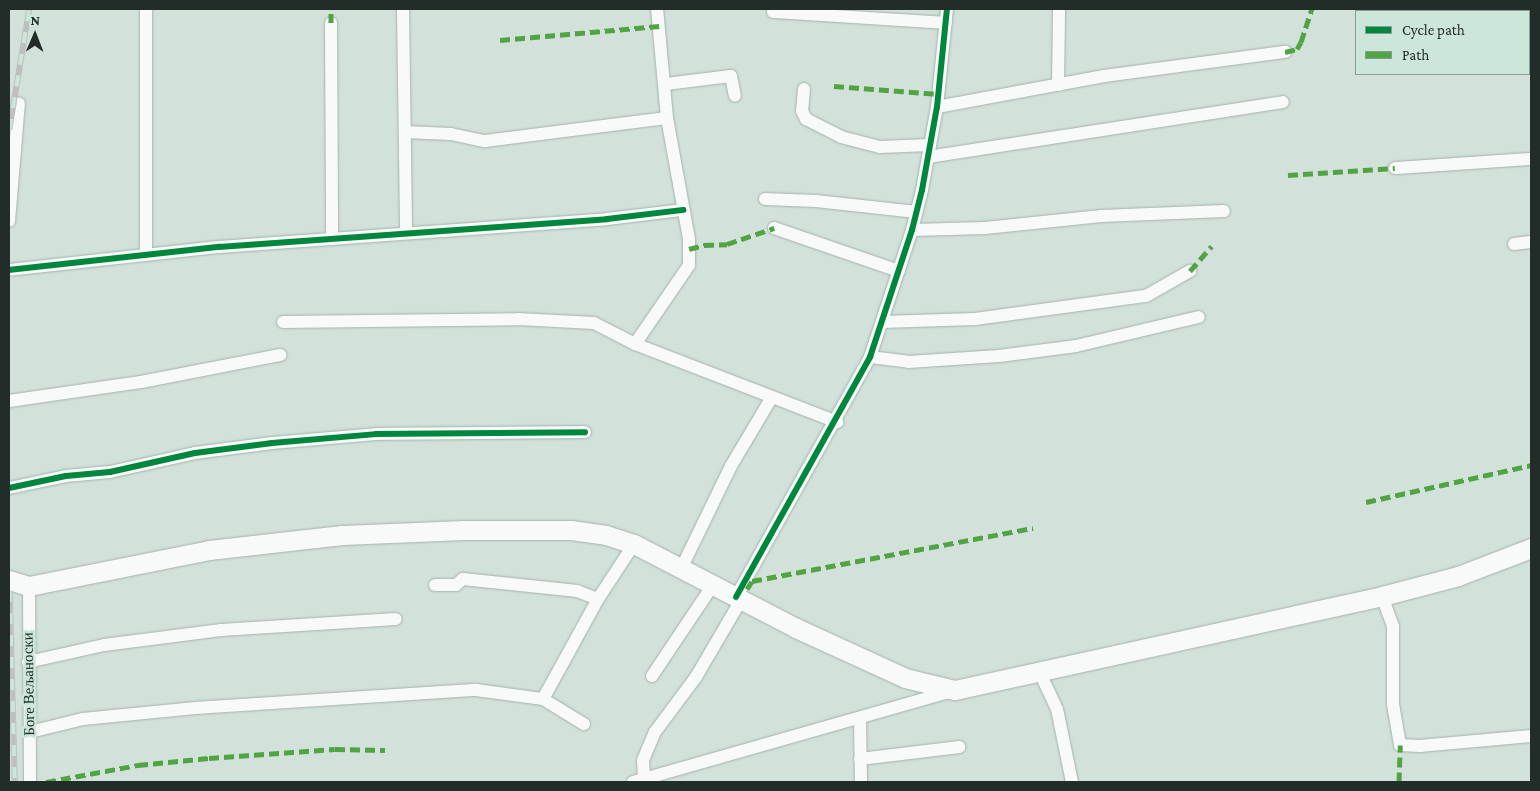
<!DOCTYPE html>
<meta charset="utf-8">
<style>
body{margin:0}
#map{position:relative;width:1540px;height:791px;overflow:hidden;background:#d2e1da;font-family:"Crimson Pro",serif}
div>[style]{position:absolute}
.roads{filter:drop-shadow(0 0 1px #a6b2ac) drop-shadow(0 0 1px #a6b2ac)}
.street>*{height:12px;margin:-6px;padding:0 6px;transform-origin:6px;border-radius:6px;background:#f8faf9}
.secondary>*{height:19px;margin:-9.5px;padding:0 9.5px;transform-origin:9.5px;border-radius:9.5px;background:#f8faf9}
.rail>*{height:5.5px;margin-top:-2.75px;transform-origin:0;background:repeating-linear-gradient(90deg,#cce7da 0 11px,#bdc0bf 0 22px);box-sizing:border-box;border-block:1px solid #bdc0bf}
.quiet>*{height:5px;margin-top:-2.5px;transform-origin:0;background:repeating-linear-gradient(90deg,#50a442 0 10px,transparent 0 15px)}
.cycleway>*{height:6px;margin:-3px;padding:0 3px;transform-origin:3px;border-radius:3px;background:#00873e}
span{translate:-50% -50%;white-space:nowrap;text-align:center;line-height:1.15;-webkit-text-stroke:5px #cce7da;paint-order:stroke}
.street-label{font-size:15px;color:#222c28}
.frame{position:absolute;inset:0;border:10px solid #222c28;pointer-events:none}
.legend{position:absolute;left:1355px;top:10px;width:175px;height:65px;box-sizing:border-box;background:#cce7da;border:1px solid #889c93;margin:0;padding:6px 9px;list-style:none;font-size:15px;color:#222c28}
.legend li{display:flex;align-items:center;gap:10px;height:25px}
.legend b{width:25px;border:1px solid #889c93}
.north{position:absolute;left:10px;top:10px;width:50px;height:50px;-webkit-text-stroke:4px #cce7da;paint-order:stroke;rotate:1deg;font-size:14px;font-weight:700;line-height:20px;text-align:center;color:#222c28}
.north::after{content:'';display:block;margin:auto;width:18px;height:22px;background:#222c28;clip-path:polygon(50% 0,100% 100%,50% 72%,0 100%)}
</style>
<div id="map">
<div class="roads">
<div class="street">
<div style="left:403px;top:9px;width:222px;rotate:89.2deg"></div>
<div style="left:773px;top:12px;width:173px;rotate:3.6deg"></div>
<div style="left:331px;top:23px;width:215px;rotate:89.7deg"></div>
<div style="left:666px;top:84px;width:65px;rotate:-7deg"></div>
<div style="left:731px;top:76px;width:20px;rotate:79deg"></div>
<div style="left:1058px;top:85px;width:76px;rotate:-89.2deg"></div>
<div style="left:804px;top:89px;width:22px;rotate:95deg"></div>
<div style="left:802px;top:111px;width:9px;rotate:63deg"></div>
<div style="left:806px;top:119px;width:39px;rotate:27deg"></div>
<div style="left:841px;top:137px;width:40px;rotate:14.4deg"></div>
<div style="left:880px;top:147px;width:50px;rotate:-2.3deg"></div>
<div style="left:937px;top:107px;width:170px;rotate:-10.5deg"></div>
<div style="left:1104px;top:76px;width:183px;rotate:-7.6deg"></div>
<div style="left:405px;top:132px;width:46px;rotate:2.5deg"></div>
<div style="left:451px;top:134px;width:35px;rotate:12deg"></div>
<div style="left:485px;top:141px;width:183px;rotate:-7.2deg"></div>
<div style="left:928px;top:157px;width:359px;rotate:-8.8deg"></div>
<div style="left:1395px;top:168px;width:136px;rotate:-3.8deg"></div>
<div style="left:765px;top:199px;width:51px;rotate:2.2deg"></div>
<div style="left:816px;top:201px;width:101px;rotate:6.3deg"></div>
<div style="left:9px;top:221px;width:118px;rotate:-85.2deg"></div>
<div style="left:774px;top:228px;width:132px;rotate:19deg"></div>
<div style="left:912px;top:230px;width:73px;rotate:-1.6deg"></div>
<div style="left:985px;top:228px;width:117px;rotate:-5.9deg"></div>
<div style="left:1101px;top:216px;width:123px;rotate:-2.3deg"></div>
<div style="left:1514px;top:244px;width:17px;rotate:-7deg"></div>
<div style="left:146px;top:254px;width:245px;rotate:-90deg"></div>
<div style="left:9px;top:270px;width:211px;rotate:-6.3deg"></div>
<div style="left:219px;top:247px;width:389px;rotate:-4.1deg"></div>
<div style="left:607px;top:219px;width:77px;rotate:-6.8deg"></div>
<div style="left:283px;top:322px;width:235px;rotate:-0.7deg"></div>
<div style="left:518px;top:319px;width:76px;rotate:3deg"></div>
<div style="left:594px;top:323px;width:46px;rotate:27.1deg"></div>
<div style="left:635px;top:344px;width:217px;rotate:21.1deg"></div>
<div style="left:882px;top:322px;width:93px;rotate:-1.8deg"></div>
<div style="left:975px;top:319px;width:173px;rotate:-7.7deg"></div>
<div style="left:1146px;top:296px;width:51px;rotate:-29.6deg"></div>
<div style="left:635px;top:344px;width:96px;rotate:-55.6deg"></div>
<div style="left:689px;top:265px;width:26px;rotate:-90deg"></div>
<div style="left:689px;top:239px;width:123px;rotate:-100.3deg"></div>
<div style="left:667px;top:118px;width:109px;rotate:-95.2deg"></div>
<div style="left:870px;top:357px;width:38px;rotate:7deg"></div>
<div style="left:908px;top:362px;width:91px;rotate:-3.8deg"></div>
<div style="left:999px;top:356px;width:78px;rotate:-7.4deg"></div>
<div style="left:1076px;top:346px;width:126px;rotate:-13.3deg"></div>
<div style="left:9px;top:401px;width:133px;rotate:-8.2deg"></div>
<div style="left:141px;top:382px;width:142px;rotate:-11deg"></div>
<div style="left:9px;top:488px;width:58px;rotate:-11.9deg"></div>
<div style="left:66px;top:476px;width:44px;rotate:-5.2deg"></div>
<div style="left:110px;top:472px;width:87px;rotate:-12.6deg"></div>
<div style="left:195px;top:453px;width:78px;rotate:-7.4deg"></div>
<div style="left:272px;top:443px;width:104px;rotate:-4.9deg"></div>
<div style="left:376px;top:434px;width:209px;rotate:-0.5deg"></div>
<div style="left:681px;top:569px;width:114px;rotate:-64.1deg"></div>
<div style="left:731px;top:466px;width:80px;rotate:-59.3deg"></div>
<div style="left:435px;top:585px;width:21px"></div>
<div style="left:456px;top:585px;width:9px;rotate:-41deg"></div>
<div style="left:463px;top:579px;width:115px;rotate:6deg"></div>
<div style="left:577px;top:591px;width:22px;rotate:21deg"></div>
<div style="left:29px;top:586px;width:196px;rotate:89.7deg"></div>
<div style="left:1382px;top:596px;width:33px;rotate:70deg"></div>
<div style="left:1393px;top:627px;width:77px;rotate:90deg"></div>
<div style="left:1393px;top:704px;width:42px;rotate:80.3deg"></div>
<div style="left:1400px;top:745px;width:20px;rotate:3deg"></div>
<div style="left:1420px;top:746px;width:111px;rotate:-5.1deg"></div>
<div style="left:736px;top:597px;width:275px;rotate:-60.8deg"></div>
<div style="left:870px;top:357px;width:134px;rotate:-71.7deg"></div>
<div style="left:912px;top:230px;width:41px;rotate:-76deg"></div>
<div style="left:922px;top:190px;width:84px;rotate:-79.8deg"></div>
<div style="left:937px;top:107px;width:99px;rotate:-84.2deg"></div>
<div style="left:28px;top:662px;width:78px;rotate:-12.6deg"></div>
<div style="left:104px;top:645px;width:118px;rotate:-7.3deg"></div>
<div style="left:221px;top:630px;width:175px;rotate:-3.6deg"></div>
<div style="left:1039px;top:671px;width:42px;rotate:64.7deg"></div>
<div style="left:1057px;top:709px;width:75px;rotate:78.4deg"></div>
<div style="left:652px;top:676px;width:110px;rotate:-56.2deg"></div>
<div style="left:543px;top:699px;width:114px;rotate:-61.2deg"></div>
<div style="left:598px;top:599px;width:66px;rotate:-56.8deg"></div>
<div style="left:860px;top:719px;width:63px;rotate:89.1deg"></div>
<div style="left:30px;top:732px;width:55px;rotate:-13.8deg"></div>
<div style="left:83px;top:719px;width:113px;rotate:-5.6deg"></div>
<div style="left:195px;top:708px;width:282px;rotate:-3.7deg"></div>
<div style="left:476px;top:690px;width:68px;rotate:7.7deg"></div>
<div style="left:543px;top:699px;width:48px;rotate:31.4deg"></div>
<div style="left:860px;top:759px;width:100px;rotate:-6.9deg"></div>
<div style="left:644px;top:779px;width:19px;rotate:-93deg"></div>
<div style="left:643px;top:760px;width:30px;rotate:-67deg"></div>
<div style="left:655px;top:732px;width:69px;rotate:-53.3deg"></div>
<div style="left:696px;top:677px;width:89px;rotate:-59.7deg"></div>
<div style="left:633px;top:782px;width:333px;rotate:-15.9deg"></div>
</div>
<div class="secondary">
<div style="left:9px;top:580px;width:21px;rotate:17deg"></div>
<div style="left:29px;top:586px;width:184px;rotate:-11.3deg"></div>
<div style="left:209px;top:550px;width:134px;rotate:-6.4deg"></div>
<div style="left:342px;top:535px;width:122px;rotate:-2.3deg"></div>
<div style="left:464px;top:530px;width:107px"></div>
<div style="left:571px;top:530px;width:35px;rotate:8deg"></div>
<div style="left:606px;top:535px;width:29px;rotate:18deg"></div>
<div style="left:634px;top:544px;width:182px;rotate:27.4deg"></div>
<div style="left:796px;top:628px;width:120px;rotate:24.6deg"></div>
<div style="left:905px;top:678px;width:51px;rotate:13.5deg"></div>
<div style="left:955px;top:690px;width:437px;rotate:-12.4deg"></div>
<div style="left:1382px;top:596px;width:79px;rotate:-14.7deg"></div>
<div style="left:1458px;top:576px;width:78px;rotate:-21deg"></div>
</div>
</div>
<div class="rail">
<div style="left:9px;top:130px;width:123px;rotate:-80.6deg"></div>
<div style="left:10px;top:591px;width:191px;rotate:88.5deg"></div>
</div>
<div class="quiet">
<div style="left:331px;top:23px;width:14px;rotate:-90deg"></div>
<div style="left:500px;top:40px;width:160px;rotate:-5deg"></div>
<div style="left:1285px;top:52px;width:12px;rotate:-14deg"></div>
<div style="left:1297px;top:49px;width:8px;rotate:-60deg"></div>
<div style="left:1301px;top:42px;width:35px;rotate:-72deg"></div>
<div style="left:834px;top:86px;width:105px;rotate:4.4deg"></div>
<div style="left:1288px;top:175px;width:107px;rotate:-3.7deg"></div>
<div style="left:689px;top:249px;width:16px;rotate:-15deg"></div>
<div style="left:704px;top:245px;width:23px;rotate:-2deg"></div>
<div style="left:727px;top:244px;width:50px;rotate:-18.8deg"></div>
<div style="left:1190px;top:271px;width:33px;rotate:-49deg"></div>
<div style="left:1366px;top:502px;width:169px;rotate:-12.6deg"></div>
<div style="left:747px;top:589px;width:9px;rotate:-58deg"></div>
<div style="left:752px;top:581px;width:286px;rotate:-10.7deg"></div>
<div style="left:46px;top:782px;width:94px;rotate:-10.5deg"></div>
<div style="left:138px;top:765px;width:71px;rotate:-5.6deg"></div>
<div style="left:209px;top:758px;width:126px;rotate:-4.1deg"></div>
<div style="left:335px;top:749px;width:50px;rotate:1.1deg"></div>
<div style="left:1399px;top:782px;width:37px;rotate:-88deg"></div>
</div>
<div class="cycleway">
<div style="left:9px;top:270px;width:211px;rotate:-6.3deg"></div>
<div style="left:219px;top:247px;width:389px;rotate:-4.1deg"></div>
<div style="left:607px;top:219px;width:77px;rotate:-6.8deg"></div>
<div style="left:9px;top:488px;width:58px;rotate:-11.9deg"></div>
<div style="left:66px;top:476px;width:44px;rotate:-5.2deg"></div>
<div style="left:110px;top:472px;width:87px;rotate:-12.6deg"></div>
<div style="left:195px;top:453px;width:78px;rotate:-7.4deg"></div>
<div style="left:272px;top:443px;width:104px;rotate:-4.9deg"></div>
<div style="left:376px;top:434px;width:209px;rotate:-0.5deg"></div>
<div style="left:736px;top:597px;width:275px;rotate:-60.8deg"></div>
<div style="left:870px;top:357px;width:134px;rotate:-71.7deg"></div>
<div style="left:912px;top:230px;width:41px;rotate:-76deg"></div>
<div style="left:922px;top:190px;width:84px;rotate:-79.8deg"></div>
<div style="left:937px;top:107px;width:99px;rotate:-84.2deg"></div>
</div>
<div class="street-label">
<span style="left:29px;top:684px;rotate:-91deg">Боге Вељаноски</span>
</div>
<div class="frame"></div>
<ul class="legend">
<li><b style="height:6px;background:#00873e"></b>Cycle path</li>
<li><b style="height:6px;background:#50a442"></b>Path</li>
</ul>
<div class="north">N</div>
</div>
